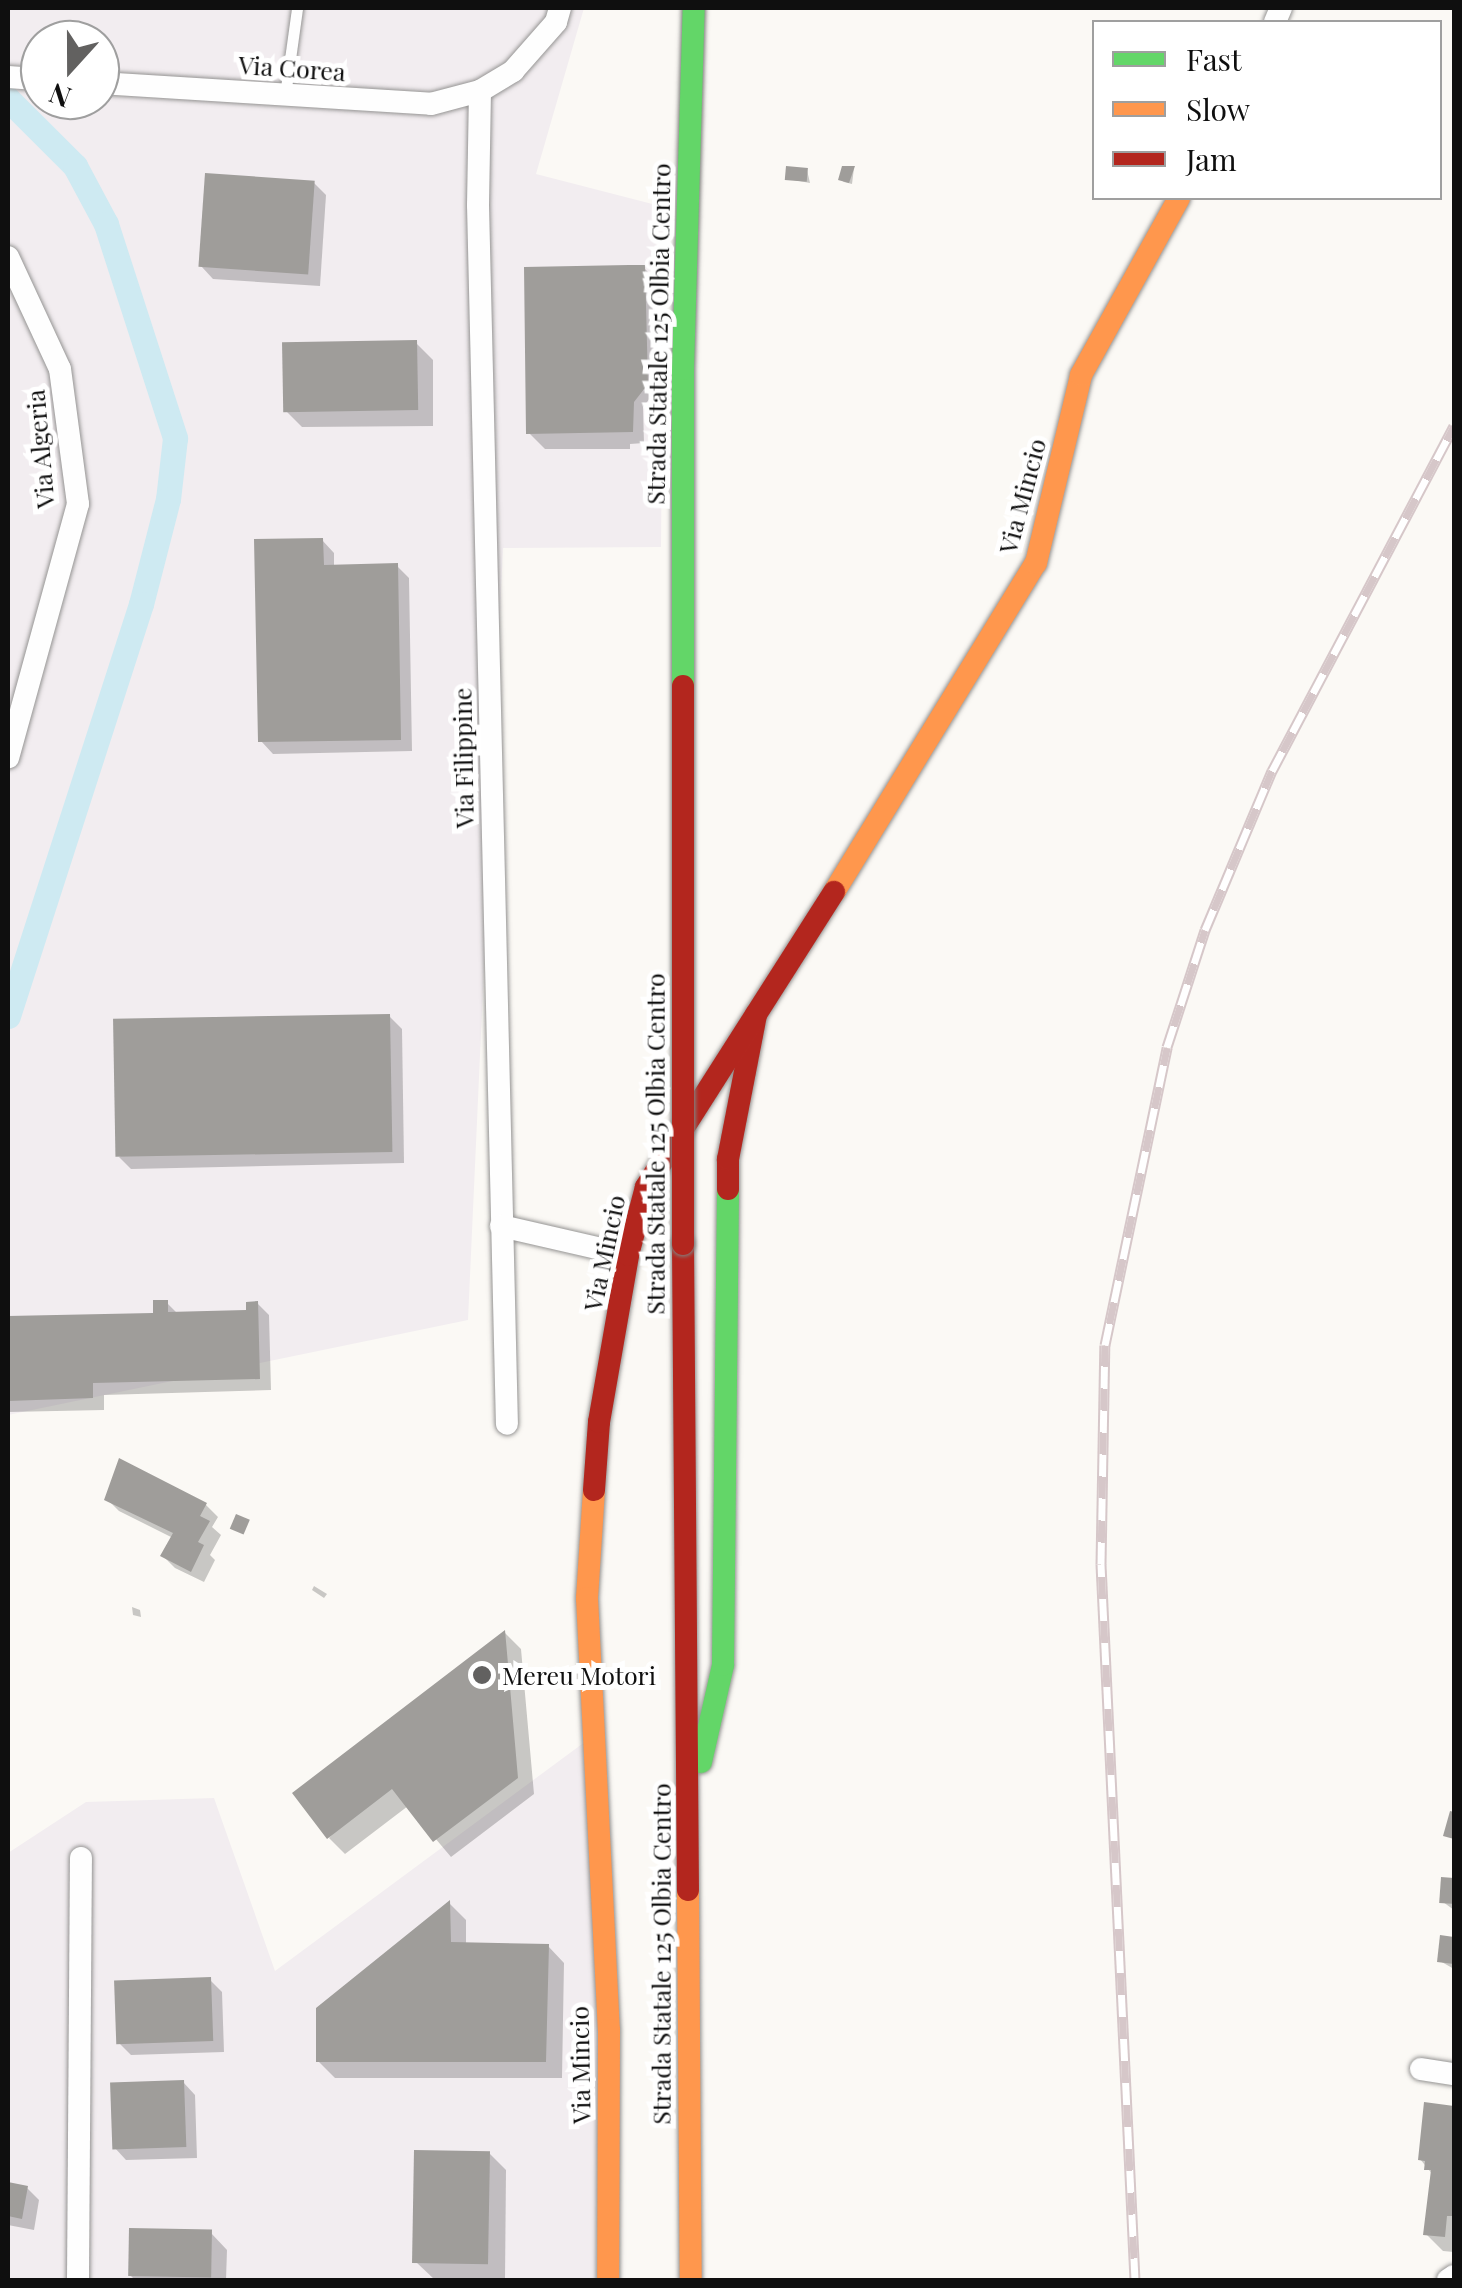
<!DOCTYPE html>
<style>
body{margin:0}
#map{position:relative;width:1462px;height:2288px;overflow:hidden;background:#fbf9f5;font-family:"Playfair Display",serif}
div>[style]{position:absolute}
.industrial>*{inset:0;background:#f2edf0}
.shadow>*{inset:0;background:#0003}
.canal>*{height:25px;margin:-12.5px;padding:0 12.5px;transform-origin:12.5px;border-radius:12.5px;background:#ceeaf2}
.building>*{inset:0;background:#9f9d9a;transform-origin:0 0}
.roads{filter:drop-shadow(0 0 2px #959493) drop-shadow(0 0 2px #959493)}
.lane>*{height:11px;margin:-5.5px;padding:0 5.5px;transform-origin:5.5px;border-radius:5.5px;background:#fefefe}
.street>*{height:22px;margin:-11px;padding:0 11px;transform-origin:11px;border-radius:11px;background:#fefefe}
.fast>*{height:22px;margin:-11px;padding:0 11px;transform-origin:11px;border-radius:11px;background:#63d668}
.slow>*{height:22px;margin:-11px;padding:0 11px;transform-origin:11px;border-radius:11px;background:#ff974d}
.jam>*{height:22px;margin:-11px;padding:0 11px;transform-origin:11px;border-radius:11px;background:#b3261e}
.rail>*{height:11px;margin-top:-5.5px;transform-origin:0;background:repeating-linear-gradient(90deg,#fff 0 22px,#d6c7c9 0 44px);box-sizing:border-box;border-block:2px solid #d6c7c9}
.bridges{filter:drop-shadow(0 0 2px #838280) drop-shadow(0 0 2px #838280)}
.fast-bridge>*{height:22px;margin:-11px;padding:0 11px;transform-origin:11px;border-radius:11px;background:#63d668}
.jam-bridge>*{height:22px;margin:-11px;padding:0 11px;transform-origin:11px;border-radius:11px;background:#b3261e}
.dots>*{width:28px;height:28px;translate:-50% -50%;box-sizing:border-box;border:5px solid #fff;border-radius:50%}
span{translate:-50% -50%;white-space:nowrap;text-align:center;line-height:1.15;-webkit-text-stroke:10px #fff;paint-order:stroke}
.street-label{font-size:25px;color:#0f0f0f}
.poi-label{font-size:25px;color:#0f0f0f}
.left{translate:0 -50%;text-align:left}
.frame{position:absolute;inset:0;border:10px solid #0f0f0f;pointer-events:none}
.legend{position:absolute;left:1092px;top:20px;width:350px;height:180px;box-sizing:border-box;background:#fff;border:2px solid #9f9f9f;margin:0;padding:12px 18px;list-style:none;font-size:30px;color:#0f0f0f}
.legend li{display:flex;align-items:center;gap:20px;height:50px}
.legend b{width:50px;border:2px solid #9f9f9f}
.north{position:absolute;left:20px;top:20px;width:100px;height:100px;box-sizing:border-box;background:#fff;border:2px solid #9f9f9f;border-radius:50%;rotate:201deg;font-size:28px;font-weight:700;line-height:40px;text-align:center;color:#0f0f0f}
.north::after{content:'';display:block;margin:auto;width:35px;height:45px;background:#626160;clip-path:polygon(50% 0,100% 100%,50% 72%,0 100%)}
</style>
<div id="map">
<div class="industrial">
<div style="clip-path:polygon(evenodd,8px 8px,584px 8px,536px 174px,664px 207px,661px 547px,503px 548px,468px 1320px,8px 1415px,8px 8px,40px 40px,100px 40px,100px 100px,40px 100px,40px 40px)"></div>
<div style="clip-path:polygon(601px 1730px,596px 2280px,8px 2280px,8px 1853px,86px 1802px,214px 1798px,275px 1971px)"></div>
</div>
<div class="shadow">
<div style="clip-path:polygon(43px 33px,55px 36px,58px 40px,41px 40px)"></div>
<div style="clip-path:polygon(854px 168px,852px 184px,844px 182px,840px 179px)"></div>
<div style="clip-path:polygon(807px 170px,810px 183px,788px 179px)"></div>
<div style="clip-path:polygon(314px 183px,326px 195px,320px 286px,213px 279px,201px 266px)"></div>
<div style="clip-path:polygon(644px 268px,652px 276px,655px 392px,643px 407px,644px 443px,630px 444px,630px 449px,545px 449px,529px 433px)"></div>
<div style="clip-path:polygon(416px 343px,433px 360px,433px 426px,302px 427px,285px 410px)"></div>
<div style="clip-path:polygon(322px 540px,334px 553px,334px 567px,397px 566px,409px 578px,412px 751px,273px 754px,261px 741px)"></div>
<div style="clip-path:polygon(389px 1016px,402px 1029px,404px 1163px,131px 1169px,119px 1157px)"></div>
<div style="clip-path:polygon(167px 1303px,179px 1315px,249px 1313px,257px 1303px,269px 1315px,271px 1390px,104px 1395px,104px 1410px,8px 1412px,8px 1318px,156px 1316px)"></div>
<div style="clip-path:polygon(107px 1499px,206px 1505px,218px 1517px,212px 1527px,221px 1535px,210px 1555px,215px 1560px,204px 1582px,175px 1568px,163px 1556px,173px 1538px,119px 1511px)"></div>
<div style="clip-path:polygon(314px 1586px,327px 1594px,324px 1598px,312px 1590px)"></div>
<div style="clip-path:polygon(132px 1607px,140px 1610px,141px 1617px,133px 1615px)"></div>
<div style="clip-path:polygon(505px 1633px,521px 1649px,534px 1794px,451px 1857px,408px 1806px,345px 1854px,329px 1838px)"></div>
<div style="clip-path:polygon(1443px 1880px,1454px 1881px,1454px 1910px,1443px 1902px)"></div>
<div style="clip-path:polygon(450px 1904px,466px 1920px,466px 1945px,548px 1946px,564px 1963px,562px 2078px,335px 2078px,318px 2061px,318px 2009px)"></div>
<div style="clip-path:polygon(1442px 1938px,1454px 1940px,1454px 1969px,1440px 1961px)"></div>
<div style="clip-path:polygon(210px 1980px,222px 1992px,224px 2052px,131px 2055px,118px 2042px)"></div>
<div style="clip-path:polygon(183px 2082px,195px 2095px,197px 2158px,126px 2160px,114px 2147px)"></div>
<div style="clip-path:polygon(1426px 2105px,1454px 2108px,1454px 2252px,1443px 2251px,1426px 2234px,1433px 2175px,1420px 2159px)"></div>
<div style="clip-path:polygon(489px 2153px,506px 2170px,505px 2279px,435px 2280px,416px 2262px)"></div>
<div style="clip-path:polygon(8px 2185px,27px 2188px,39px 2200px,34px 2230px,8px 2225px)"></div>
<div style="clip-path:polygon(211px 2233px,227px 2250px,226px 2280px,135px 2280px,130px 2275px)"></div>
</div>
<div class="canal">
<div style="left:8px;top:99px;width:95px;rotate:45deg"></div>
<div style="left:75px;top:166px;width:66px;rotate:61.9deg"></div>
<div style="left:106px;top:224px;width:225px;rotate:72.1deg"></div>
<div style="left:175px;top:438px;width:61px;rotate:96.5deg"></div>
<div style="left:168px;top:499px;width:108px;rotate:104.4deg"></div>
<div style="left:141px;top:604px;width:433px;rotate:107.9deg"></div>
</div>
<div class="building">
<div style="left:786px;top:166px;width:22px;height:14px;rotate:5deg"></div>
<div style="clip-path:polygon(842px 166px,855px 166px,849px 183px,838px 180px)"></div>
<div style="left:205px;top:173px;width:110px;height:94px;rotate:4deg"></div>
<div style="clip-path:polygon(629px 265px,645px 265px,648px 384px,634px 402px,633px 432px,526px 434px,524px 267px)"></div>
<div style="left:417px;top:340px;width:70px;height:135px;rotate:89deg"></div>
<div style="clip-path:polygon(323px 538px,324px 565px,398px 563px,401px 740px,258px 742px,254px 539px)"></div>
<div style="left:390px;top:1014px;width:138px;height:277px;rotate:89deg"></div>
<div style="clip-path:polygon(153px 1300px,168px 1300px,168px 1312px,246px 1310px,246px 1302px,258px 1301px,260px 1379px,93px 1383px,93px 1398px,8px 1401px,8px 1316px,153px 1313px)"></div>
<div style="clip-path:polygon(119px 1458px,207px 1503px,200px 1516px,210px 1521px,198px 1542px,204px 1545px,191px 1572px,160px 1556px,173px 1533px,104px 1500px)"></div>
<div style="left:236px;top:1514px;width:15px;height:16px;rotate:23deg"></div>
<div style="clip-path:polygon(505px 1630px,518px 1778px,433px 1842px,392px 1789px,327px 1839px,292px 1793px)"></div>
<div style="clip-path:polygon(1450px 1811px,1454px 1812px,1454px 1839px,1443px 1836px)"></div>
<div style="left:1441px;top:1877px;width:13px;height:26px;rotate:4deg"></div>
<div style="clip-path:polygon(450px 1900px,451px 1942px,549px 1944px,546px 2062px,316px 2062px,316px 2008px)"></div>
<div style="clip-path:polygon(1440px 1935px,1454px 1937px,1454px 1964px,1437px 1962px)"></div>
<div style="left:211px;top:1977px;width:64px;height:97px;rotate:88deg"></div>
<div style="left:184px;top:2080px;width:67px;height:74px;rotate:88deg"></div>
<div style="clip-path:polygon(1424px 2102px,1454px 2106px,1454px 2216px,1447px 2216px,1445px 2237px,1423px 2235px,1431px 2170px,1424px 2170px,1425px 2161px,1418px 2160px)"></div>
<div style="left:414px;top:2150px;width:76px;height:113px;rotate:1deg"></div>
<div style="clip-path:polygon(8px 2182px,28px 2186px,22px 2219px,8px 2216px)"></div>
<div style="left:129px;top:2228px;width:83px;height:48px;rotate:1deg"></div>
</div>
<div class="roads">
<div class="lane">
<div style="left:285px;top:95px;width:88px;rotate:-82.1deg"></div>
</div>
<div class="street">
<div style="left:1275px;top:22px;width:15px;rotate:-67deg"></div>
<div style="left:8px;top:77px;width:32px;rotate:4deg"></div>
<div style="left:100px;top:83px;width:332px;rotate:3.6deg"></div>
<div style="left:431px;top:104px;width:51px;rotate:-14.9deg"></div>
<div style="left:480px;top:91px;width:39px;rotate:-31deg"></div>
<div style="left:513px;top:71px;width:65px;rotate:-48.7deg"></div>
<div style="left:556px;top:22px;width:15px;rotate:-74deg"></div>
<div style="left:480px;top:91px;width:114px;rotate:91deg"></div>
<div style="left:478px;top:205px;width:1219px;rotate:88.64deg"></div>
<div style="left:8px;top:257px;width:123px;rotate:65.1deg"></div>
<div style="left:60px;top:369px;width:136px;rotate:82.4deg"></div>
<div style="left:78px;top:504px;width:263px;rotate:105.4deg"></div>
<div style="left:501px;top:1226px;width:130px;rotate:12.9deg"></div>
<div style="left:1421px;top:2069px;width:33px;rotate:9deg"></div>
<div style="left:78px;top:2280px;width:422px;rotate:-89.6deg"></div>
<div style="left:1448px;top:2280px;width:7px;rotate:-34deg"></div>
</div>
<div class="fast">
<div style="left:701px;top:1762px;width:99px;rotate:-77.2deg"></div>
<div style="left:723px;top:1665px;width:476px;rotate:-89.4deg"></div>
</div>
<div class="slow">
<div style="left:834px;top:892px;width:386px;rotate:-58.5deg"></div>
<div style="left:1036px;top:563px;width:193px;rotate:-76.5deg"></div>
<div style="left:1081px;top:375px;width:202px;rotate:-61deg"></div>
<div style="left:594px;top:1490px;width:108px;rotate:93.7deg"></div>
<div style="left:587px;top:1598px;width:433px;rotate:87.1deg"></div>
<div style="left:609px;top:2030px;width:250px;rotate:90.2deg"></div>
<div style="left:688px;top:1890px;width:390px;rotate:89.6deg"></div>
</div>
<div class="jam">
<div style="left:728px;top:1189px;width:30px;rotate:-90deg"></div>
<div style="left:728px;top:1159px;width:147px;rotate:-79deg"></div>
<div style="left:683px;top:1244px;width:646px;rotate:89.56deg"></div>
<div style="left:594px;top:1490px;width:68px;rotate:-85.8deg"></div>
<div style="left:599px;top:1422px;width:169px;rotate:-80.1deg"></div>
<div style="left:628px;top:1255px;width:70px;rotate:-75.2deg"></div>
<div style="left:646px;top:1187px;width:350px;rotate:-57.5deg"></div>
</div>
</div>
<div class="rail">
<div style="left:1135px;top:2280px;width:717px;rotate:-92.72deg"></div>
<div style="left:1101px;top:1564px;width:219px;rotate:-89deg"></div>
<div style="left:1105px;top:1345px;width:304px;rotate:-78.2deg"></div>
<div style="left:1167px;top:1047px;width:123px;rotate:-72deg"></div>
<div style="left:1205px;top:930px;width:173px;rotate:-67.2deg"></div>
<div style="left:1272px;top:771px;width:390px;rotate:-62.2deg"></div>
</div>
<div class="bridges">
<div class="fast-bridge">
<div style="left:683px;top:686px;width:317px;rotate:-90deg"></div>
<div style="left:683px;top:369px;width:361px;rotate:-88.3deg"></div>
</div>
<div class="jam-bridge">
<div style="left:683px;top:686px;width:558px;rotate:90deg"></div>
</div>
</div>
<div class="dots">
<div style="left:482px;top:1675px;background:#626160"></div>
</div>
<div class="street-label">
<span style="left:292px;top:68px;rotate:4deg">Via Corea</span>
<span style="left:658px;top:334px;rotate:-89deg">Strada Statale 125 Olbia Centro</span>
<span style="left:40px;top:449px;rotate:-95deg">Via Algeria</span>
<span style="left:1022px;top:496px;rotate:-75deg">Via Mincio</span>
<span style="left:463px;top:758px;rotate:-91deg">Via Filippine</span>
<span style="left:655px;top:1144px;rotate:-90deg">Strada Statale 125 Olbia Centro</span>
<span style="left:604px;top:1253px;rotate:-78deg">Via Mincio</span>
<span style="left:661px;top:1954px;rotate:-90deg">Strada Statale 125 Olbia Centro</span>
<span style="left:580px;top:2065px;rotate:-91deg">Via Mincio</span>
</div>
<div class="poi-label">
<span class="left" style="left:502px;top:1675px">Mereu Motori</span>
</div>
<div class="frame"></div>
<ul class="legend">
<li><b style="height:12px;background:#63d668"></b>Fast</li>
<li><b style="height:12px;background:#ff974d"></b>Slow</li>
<li><b style="height:12px;background:#b3261e"></b>Jam</li>
</ul>
<div class="north">N</div>
</div>
